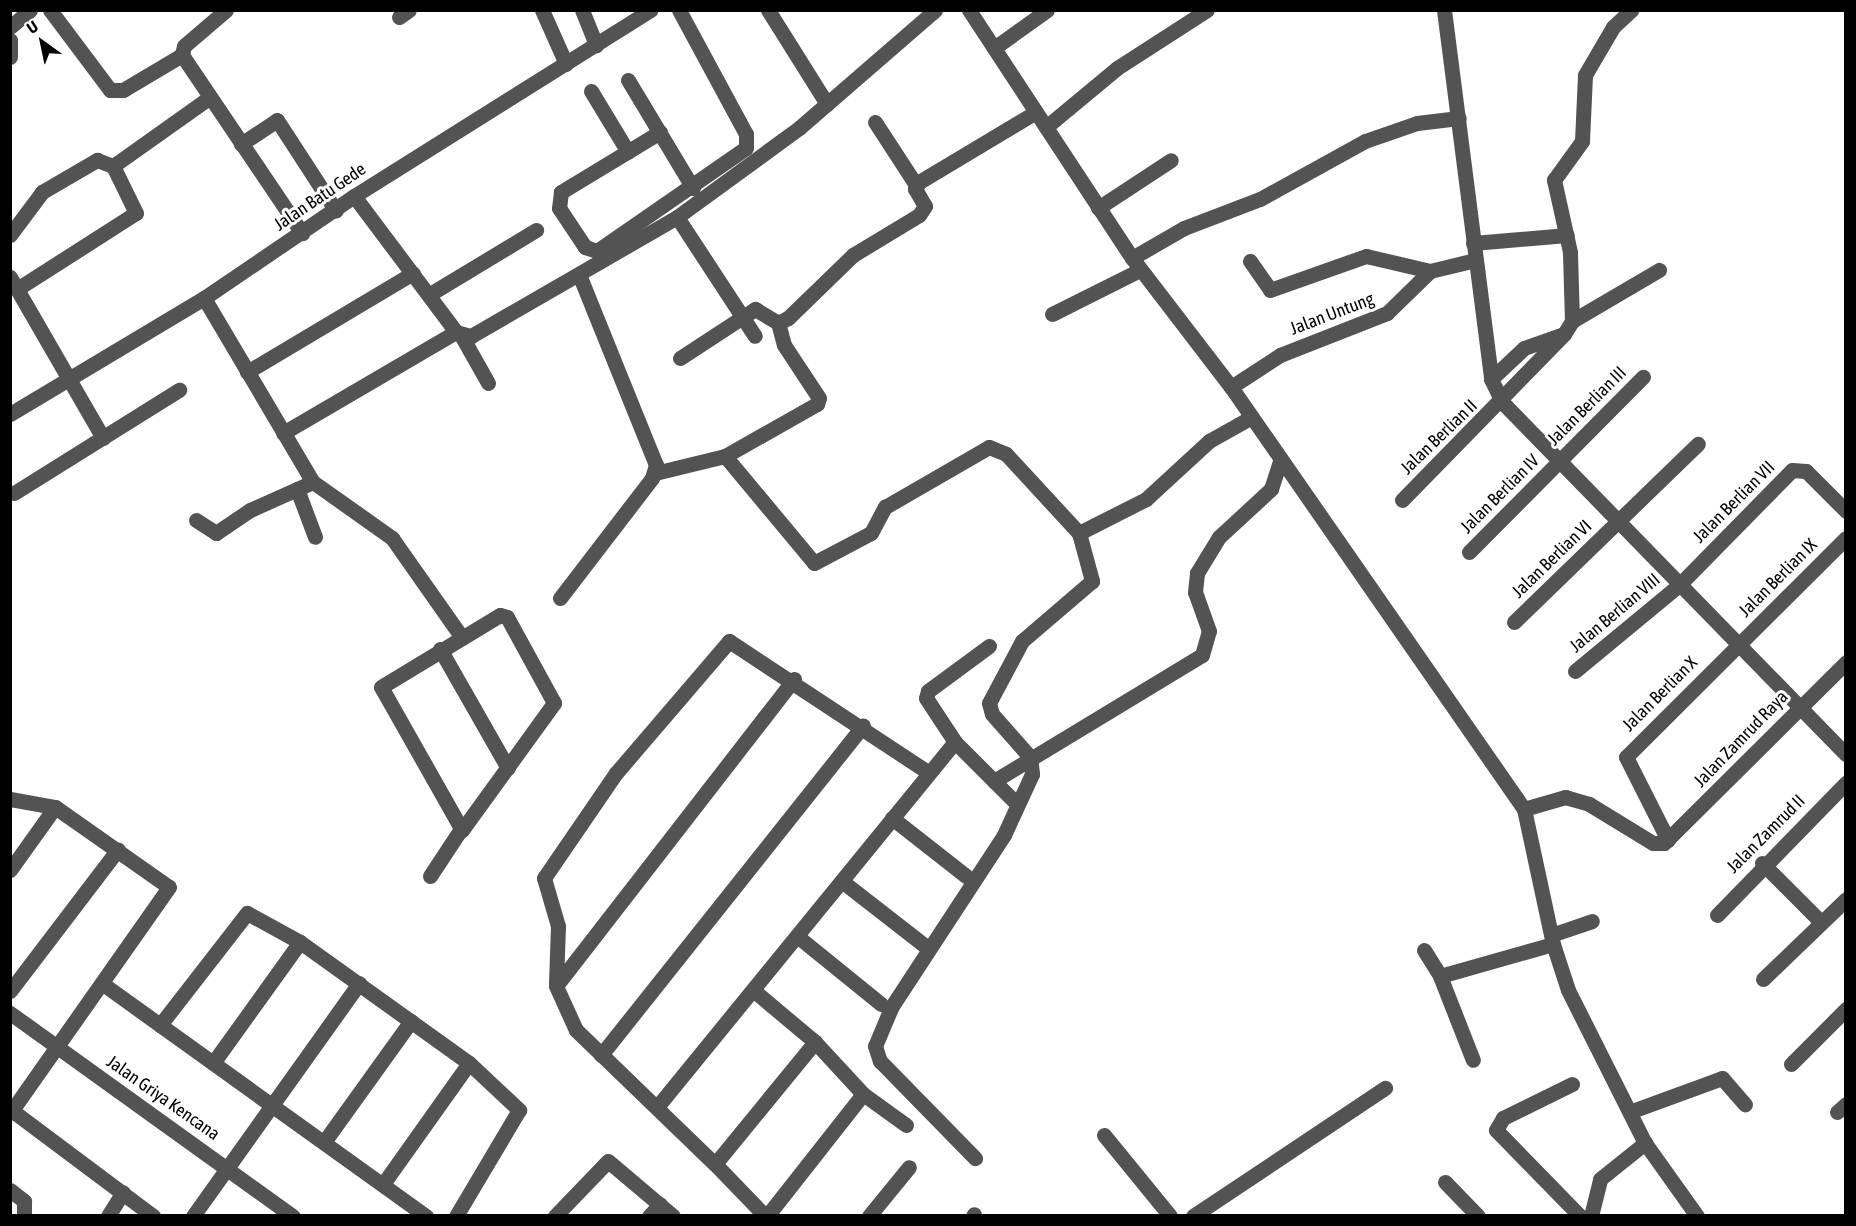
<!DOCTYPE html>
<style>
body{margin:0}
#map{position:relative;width:1856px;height:1226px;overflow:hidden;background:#fff;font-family:"Asap Condensed",sans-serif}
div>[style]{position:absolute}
.minor>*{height:15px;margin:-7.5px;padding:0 7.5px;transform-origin:7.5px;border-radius:7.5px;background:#535353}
span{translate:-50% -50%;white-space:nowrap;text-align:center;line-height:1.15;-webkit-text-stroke:6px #fff;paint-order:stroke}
.street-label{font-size:18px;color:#000}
.frame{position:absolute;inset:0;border:12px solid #000;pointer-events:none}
.north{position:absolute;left:12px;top:12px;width:60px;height:60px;-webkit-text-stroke:4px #fff;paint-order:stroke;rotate:327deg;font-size:16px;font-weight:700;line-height:24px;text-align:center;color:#000}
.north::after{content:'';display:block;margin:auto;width:21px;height:27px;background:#000;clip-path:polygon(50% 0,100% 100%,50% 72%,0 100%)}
</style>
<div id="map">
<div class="minor">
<div style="left:50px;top:10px;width:100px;rotate:53.1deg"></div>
<div style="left:110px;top:90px;width:13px"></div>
<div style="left:123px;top:90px;width:69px;rotate:-30.7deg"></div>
<div style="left:226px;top:10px;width:55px;rotate:139.4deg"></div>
<div style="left:184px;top:46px;width:9px;rotate:103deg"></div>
<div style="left:182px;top:55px;width:215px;rotate:56deg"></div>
<div style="left:542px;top:10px;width:59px;rotate:66deg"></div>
<div style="left:582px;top:10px;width:38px;rotate:68deg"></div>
<div style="left:768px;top:10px;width:111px;rotate:57.9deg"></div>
<div style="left:969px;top:10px;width:297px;rotate:56.7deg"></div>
<div style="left:1132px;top:258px;width:163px;rotate:52.5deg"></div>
<div style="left:1231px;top:387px;width:514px;rotate:55.23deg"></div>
<div style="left:1524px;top:809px;width:138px;rotate:77.9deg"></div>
<div style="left:1553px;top:944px;width:48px;rotate:71.9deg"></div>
<div style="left:1568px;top:990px;width:171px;rotate:63.3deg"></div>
<div style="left:1645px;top:1143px;width:90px;rotate:54.5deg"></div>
<div style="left:1444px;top:10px;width:372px;rotate:82.7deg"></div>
<div style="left:1491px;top:379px;width:25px;rotate:64deg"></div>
<div style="left:1502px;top:402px;width:492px;rotate:45.7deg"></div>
<div style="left:399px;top:17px;width:12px;rotate:-35deg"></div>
<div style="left:10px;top:27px;width:26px;rotate:-40deg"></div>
<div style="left:10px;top:40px;width:17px;rotate:90deg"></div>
<div style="left:994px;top:48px;width:65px;rotate:-35.6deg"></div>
<div style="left:628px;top:80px;width:126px;rotate:59deg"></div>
<div style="left:591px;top:91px;width:71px;rotate:58.8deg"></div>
<div style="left:875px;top:122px;width:75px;rotate:56.9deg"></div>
<div style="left:1046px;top:127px;width:92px;rotate:-39.7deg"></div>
<div style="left:1117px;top:68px;width:107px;rotate:-32.8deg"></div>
<div style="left:660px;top:132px;width:116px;rotate:148.8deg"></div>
<div style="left:561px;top:192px;width:16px;rotate:97deg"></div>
<div style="left:559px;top:208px;width:47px;rotate:56.3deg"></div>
<div style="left:585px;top:247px;width:13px;rotate:18deg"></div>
<div style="left:597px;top:251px;width:181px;rotate:-34.7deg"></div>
<div style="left:746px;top:148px;width:14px;rotate:-90deg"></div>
<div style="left:746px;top:134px;width:141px;rotate:-118.4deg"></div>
<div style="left:241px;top:144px;width:43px;rotate:-33.7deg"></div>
<div style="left:277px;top:120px;width:108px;rotate:57deg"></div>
<div style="left:354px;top:196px;width:170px;rotate:53.1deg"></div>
<div style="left:456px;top:332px;width:16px;rotate:15deg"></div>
<div style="left:471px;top:336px;width:238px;rotate:-30deg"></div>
<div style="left:677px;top:217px;width:151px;rotate:-36.1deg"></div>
<div style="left:799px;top:128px;width:180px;rotate:-40.9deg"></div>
<div style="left:1098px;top:208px;width:87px;rotate:-33.3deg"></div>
<div style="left:677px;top:217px;width:142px;rotate:56.8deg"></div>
<div style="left:10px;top:235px;width:54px;rotate:-53.3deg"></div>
<div style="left:42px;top:192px;width:64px;rotate:-30.2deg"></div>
<div style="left:97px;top:160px;width:17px;rotate:21deg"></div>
<div style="left:1473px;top:243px;width:94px;rotate:-4.9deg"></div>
<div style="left:1132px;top:258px;width:60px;rotate:-30deg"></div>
<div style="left:1184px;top:228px;width:81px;rotate:-20.9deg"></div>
<div style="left:1260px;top:199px;width:120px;rotate:-28.9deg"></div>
<div style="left:1365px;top:141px;width:55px;rotate:-19.1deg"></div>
<div style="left:1417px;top:123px;width:42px;rotate:-6.8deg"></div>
<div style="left:1250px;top:261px;width:35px;rotate:55deg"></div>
<div style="left:1270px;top:290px;width:102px;rotate:-19.5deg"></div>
<div style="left:1366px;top:256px;width:66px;rotate:13.2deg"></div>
<div style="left:10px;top:277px;width:186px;rotate:60deg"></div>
<div style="left:17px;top:289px;width:141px;rotate:-32.6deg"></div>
<div style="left:136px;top:213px;width:52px;rotate:-116.1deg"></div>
<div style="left:113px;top:166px;width:119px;rotate:-35.4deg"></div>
<div style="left:430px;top:294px;width:124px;rotate:-31.1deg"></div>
<div style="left:204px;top:298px;width:214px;rotate:59.4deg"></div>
<div style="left:313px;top:482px;width:97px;rotate:35.3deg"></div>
<div style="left:392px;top:538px;width:120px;rotate:54.9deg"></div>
<div style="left:1052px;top:314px;width:98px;rotate:-26.6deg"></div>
<div style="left:1572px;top:321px;width:69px;rotate:-91.7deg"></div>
<div style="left:1570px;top:252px;width:74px;rotate:-102.5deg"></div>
<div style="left:1554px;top:180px;width:48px;rotate:-54.3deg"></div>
<div style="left:1582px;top:141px;width:66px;rotate:-87.4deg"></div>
<div style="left:1585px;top:75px;width:56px;rotate:-59.7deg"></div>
<div style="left:1613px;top:27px;width:25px;rotate:-43deg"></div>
<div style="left:461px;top:335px;width:55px;rotate:60.6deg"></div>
<div style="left:680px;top:358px;width:90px;rotate:-33.2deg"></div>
<div style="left:755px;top:309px;width:27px;rotate:31deg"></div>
<div style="left:778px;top:323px;width:11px;rotate:-27deg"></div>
<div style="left:788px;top:318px;width:91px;rotate:-44.1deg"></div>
<div style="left:853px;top:255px;width:77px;rotate:-31.2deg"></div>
<div style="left:919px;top:215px;width:11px;rotate:-56deg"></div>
<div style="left:925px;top:206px;width:20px;rotate:-120deg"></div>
<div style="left:915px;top:189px;width:8px;rotate:-60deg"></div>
<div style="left:919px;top:182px;width:136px;rotate:-30.9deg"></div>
<div style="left:247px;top:372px;width:193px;rotate:-30.8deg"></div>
<div style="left:1491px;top:379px;width:45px;rotate:-43.2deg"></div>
<div style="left:1524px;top:348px;width:42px;rotate:-19.3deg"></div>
<div style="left:1564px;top:334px;width:15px;rotate:-58deg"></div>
<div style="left:1572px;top:321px;width:101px;rotate:-30.4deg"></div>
<div style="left:1231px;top:387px;width:59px;rotate:-33.1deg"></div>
<div style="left:1280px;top:355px;width:115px;rotate:-21.4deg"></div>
<div style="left:1387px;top:313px;width:60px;rotate:-44.3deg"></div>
<div style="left:1430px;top:271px;width:46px;rotate:-13.7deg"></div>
<div style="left:10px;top:414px;width:226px;rotate:-30.9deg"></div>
<div style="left:204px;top:298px;width:181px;rotate:-34.2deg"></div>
<div style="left:354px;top:196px;width:350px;rotate:-32.1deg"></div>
<div style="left:283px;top:433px;width:200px;rotate:-30.3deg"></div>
<div style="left:725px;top:456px;width:139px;rotate:50.2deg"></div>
<div style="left:814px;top:563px;width:64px;rotate:-27.8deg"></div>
<div style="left:871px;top:533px;width:30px;rotate:-62deg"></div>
<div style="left:885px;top:507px;width:120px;rotate:-30deg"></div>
<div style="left:989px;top:447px;width:18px;rotate:22deg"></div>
<div style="left:1006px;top:454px;width:108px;rotate:47.3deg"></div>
<div style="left:1079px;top:533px;width:50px;rotate:74.8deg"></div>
<div style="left:1092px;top:581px;width:92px;rotate:139.4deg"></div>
<div style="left:1022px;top:641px;width:70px;rotate:118deg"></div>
<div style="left:989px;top:703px;width:11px;rotate:75deg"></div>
<div style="left:992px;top:714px;width:57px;rotate:48.5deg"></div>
<div style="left:1030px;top:757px;width:17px;rotate:83deg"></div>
<div style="left:1032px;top:774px;width:67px;rotate:114.7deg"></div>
<div style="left:1004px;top:835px;width:207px;rotate:123.2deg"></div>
<div style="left:891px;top:1008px;width:41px;rotate:112.8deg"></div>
<div style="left:875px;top:1046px;width:16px;rotate:72deg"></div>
<div style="left:880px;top:1061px;width:136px;rotate:45.6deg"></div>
<div style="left:655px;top:473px;width:72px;rotate:-13.7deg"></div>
<div style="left:725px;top:456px;width:106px;rotate:-29.5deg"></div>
<div style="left:817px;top:404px;width:6px;rotate:-72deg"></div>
<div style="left:819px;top:398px;width:64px;rotate:-123.4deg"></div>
<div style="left:784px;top:345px;width:23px;rotate:-105deg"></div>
<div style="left:297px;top:489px;width:51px;rotate:69.4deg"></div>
<div style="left:14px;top:493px;width:195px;rotate:-32deg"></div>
<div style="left:1402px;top:500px;width:232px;rotate:-45.7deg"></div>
<div style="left:196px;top:520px;width:24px;rotate:33deg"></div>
<div style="left:216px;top:533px;width:41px;rotate:-34.1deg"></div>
<div style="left:250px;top:510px;width:69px;rotate:-24deg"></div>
<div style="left:1079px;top:533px;width:75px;rotate:-26.9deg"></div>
<div style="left:1146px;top:499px;width:86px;rotate:-42.6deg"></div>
<div style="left:1209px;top:441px;width:47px;rotate:-29.3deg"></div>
<div style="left:1469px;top:552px;width:247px;rotate:-45.2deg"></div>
<div style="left:560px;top:598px;width:151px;rotate:-52.5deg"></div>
<div style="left:652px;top:478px;width:14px;rotate:-73deg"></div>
<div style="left:656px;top:465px;width:203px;rotate:-112deg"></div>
<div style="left:500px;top:615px;width:7px;rotate:16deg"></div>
<div style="left:507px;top:617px;width:98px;rotate:61.3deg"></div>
<div style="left:554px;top:703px;width:157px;rotate:125.9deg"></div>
<div style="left:462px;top:830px;width:164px;rotate:-119.5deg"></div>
<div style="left:381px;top:687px;width:139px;rotate:-31.2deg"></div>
<div style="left:1514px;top:622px;width:256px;rotate:-44.1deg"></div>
<div style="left:989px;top:646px;width:76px;rotate:143.6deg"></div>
<div style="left:928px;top:691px;width:7px;rotate:106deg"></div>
<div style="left:926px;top:698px;width:53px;rotate:56.6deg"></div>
<div style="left:955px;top:742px;width:82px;rotate:45deg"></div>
<div style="left:440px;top:649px;width:137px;rotate:60.3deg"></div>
<div style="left:1575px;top:671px;width:135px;rotate:-39.6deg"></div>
<div style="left:1679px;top:585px;width:161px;rotate:-45.5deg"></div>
<div style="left:1792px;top:470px;width:14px;rotate:4deg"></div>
<div style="left:1806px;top:471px;width:57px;rotate:45deg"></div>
<div style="left:794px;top:679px;width:388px;rotate:127.8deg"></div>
<div style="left:556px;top:986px;width:48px;rotate:65.6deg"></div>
<div style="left:576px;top:1030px;width:193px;rotate:44deg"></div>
<div style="left:715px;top:1164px;width:158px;rotate:-50.7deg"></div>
<div style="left:994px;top:781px;width:243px;rotate:-31.2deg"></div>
<div style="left:1202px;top:655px;width:25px;rotate:-74deg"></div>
<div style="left:1209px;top:631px;width:41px;rotate:-109.7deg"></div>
<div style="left:1195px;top:592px;width:19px;rotate:-84deg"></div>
<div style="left:1197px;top:573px;width:42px;rotate:-58.6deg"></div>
<div style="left:1219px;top:537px;width:71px;rotate:-42.7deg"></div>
<div style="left:1271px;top:489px;width:29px;rotate:-72deg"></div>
<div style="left:10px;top:799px;width:46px;rotate:10.1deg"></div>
<div style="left:55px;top:807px;width:139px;rotate:35.1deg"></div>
<div style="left:169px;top:887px;width:276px;rotate:125.1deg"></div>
<div style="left:1524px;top:809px;width:43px;rotate:-16.3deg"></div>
<div style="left:1565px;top:797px;width:25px;rotate:16deg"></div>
<div style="left:1589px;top:804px;width:75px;rotate:31.4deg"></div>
<div style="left:1653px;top:843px;width:11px"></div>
<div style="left:1664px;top:843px;width:257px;rotate:-44.8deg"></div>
<div style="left:892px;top:818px;width:94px;rotate:38.1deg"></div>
<div style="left:1668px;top:840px;width:93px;rotate:-116.8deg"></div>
<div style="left:1626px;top:757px;width:310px;rotate:-44.9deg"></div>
<div style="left:1762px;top:863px;width:83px;rotate:45deg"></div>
<div style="left:10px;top:870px;width:77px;rotate:-54.5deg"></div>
<div style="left:430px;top:876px;width:56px;rotate:-56.6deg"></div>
<div style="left:843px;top:882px;width:103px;rotate:37.9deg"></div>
<div style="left:1717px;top:915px;width:185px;rotate:-45.7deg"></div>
<div style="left:1554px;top:934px;width:40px;rotate:-18.9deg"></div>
<div style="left:797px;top:936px;width:108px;rotate:39deg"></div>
<div style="left:1424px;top:950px;width:31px;rotate:58deg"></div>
<div style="left:1440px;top:976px;width:90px;rotate:68.6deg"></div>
<div style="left:1440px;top:976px;width:117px;rotate:-15.8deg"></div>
<div style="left:1763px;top:979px;width:115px;rotate:-43.9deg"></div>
<div style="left:556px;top:983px;width:57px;rotate:-88deg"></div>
<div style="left:558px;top:926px;width:50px;rotate:-106.3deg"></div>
<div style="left:544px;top:878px;width:127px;rotate:-55.6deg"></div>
<div style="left:616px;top:773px;width:174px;rotate:-49.4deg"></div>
<div style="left:729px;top:641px;width:238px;rotate:33.4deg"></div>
<div style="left:103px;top:984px;width:398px;rotate:35.7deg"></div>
<div style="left:753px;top:990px;width:81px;rotate:40deg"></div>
<div style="left:815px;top:1042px;width:71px;rotate:47.3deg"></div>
<div style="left:863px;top:1094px;width:53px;rotate:35.8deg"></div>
<div style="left:10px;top:991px;width:178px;rotate:-52.7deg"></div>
<div style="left:10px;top:1013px;width:348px;rotate:35.7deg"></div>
<div style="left:160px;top:1025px;width:142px;rotate:-52.2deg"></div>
<div style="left:247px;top:913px;width:60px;rotate:28.7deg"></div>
<div style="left:300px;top:942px;width:208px;rotate:35.6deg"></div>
<div style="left:469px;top:1063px;width:69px;rotate:43.2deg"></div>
<div style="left:519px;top:1110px;width:123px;rotate:120.7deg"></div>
<div style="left:601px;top:1055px;width:421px;rotate:-51.5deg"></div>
<div style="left:213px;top:1063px;width:149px;rotate:-54.3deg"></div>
<div style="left:1791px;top:1064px;width:78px;rotate:-45deg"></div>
<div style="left:1572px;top:1084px;width:77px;rotate:153.8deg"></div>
<div style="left:1503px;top:1118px;width:14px;rotate:120deg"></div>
<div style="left:1496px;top:1130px;width:120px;rotate:45.7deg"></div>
<div style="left:657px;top:1107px;width:471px;rotate:-50.8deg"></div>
<div style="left:10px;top:1109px;width:179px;rotate:36.8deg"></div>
<div style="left:1632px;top:1111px;width:96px;rotate:-20.1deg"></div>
<div style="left:1722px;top:1078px;width:35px;rotate:49deg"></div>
<div style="left:1837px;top:1112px;width:12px;rotate:-42deg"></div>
<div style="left:1104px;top:1135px;width:104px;rotate:50.8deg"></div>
<div style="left:324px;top:1142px;width:149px;rotate:-54.3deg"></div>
<div style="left:715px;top:1164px;width:72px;rotate:46.1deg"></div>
<div style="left:1445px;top:1182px;width:47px;rotate:45.9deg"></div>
<div style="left:383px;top:1184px;width:148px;rotate:-54.6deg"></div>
<div style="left:10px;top:1190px;width:18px;rotate:38deg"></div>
<div style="left:24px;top:1201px;width:15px;rotate:90deg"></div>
<div style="left:108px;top:1216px;width:28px;rotate:-58deg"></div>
<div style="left:193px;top:1216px;width:286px;rotate:-54.5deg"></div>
<div style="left:555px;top:1216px;width:76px;rotate:-46.1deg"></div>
<div style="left:608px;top:1161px;width:85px;rotate:40.2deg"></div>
<div style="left:649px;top:1216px;width:16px;rotate:-47deg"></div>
<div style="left:767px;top:1216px;width:155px;rotate:-51.8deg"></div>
<div style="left:869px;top:1216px;width:63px;rotate:-50.8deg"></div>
<div style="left:973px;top:1216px;width:2px;rotate:-63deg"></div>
<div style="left:1193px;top:1216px;width:231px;rotate:-33.7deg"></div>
<div style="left:1591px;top:1216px;width:38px;rotate:-76deg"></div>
<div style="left:1600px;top:1179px;width:58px;rotate:-38.7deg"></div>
</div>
<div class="street-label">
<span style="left:320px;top:197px;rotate:-34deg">Jalan Batu Gede</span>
<span style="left:1332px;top:314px;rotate:-21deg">Jalan Untung</span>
<span style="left:1587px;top:406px;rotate:-45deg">Jalan Berlian III</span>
<span style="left:1439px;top:437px;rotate:-44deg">Jalan Berlian II</span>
<span style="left:1500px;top:494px;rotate:-45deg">Jalan Berlian IV</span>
<span style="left:1734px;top:502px;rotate:-45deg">Jalan Berlian VII</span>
<span style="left:1552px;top:559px;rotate:-44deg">Jalan Berlian VI</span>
<span style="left:1778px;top:578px;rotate:-45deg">Jalan Berlian IX</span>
<span style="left:1615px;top:613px;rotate:-40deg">Jalan Berlian VIII</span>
<span style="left:1660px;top:694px;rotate:-45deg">Jalan Berlian X</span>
<span style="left:1741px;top:739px;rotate:-46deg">Jalan Zamrud Raya</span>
<span style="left:1766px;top:834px;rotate:-45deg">Jalan Zamrud II</span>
<span style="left:163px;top:1098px;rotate:35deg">Jalan Griya Kencana</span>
</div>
<div class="frame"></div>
<div class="north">U</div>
</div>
